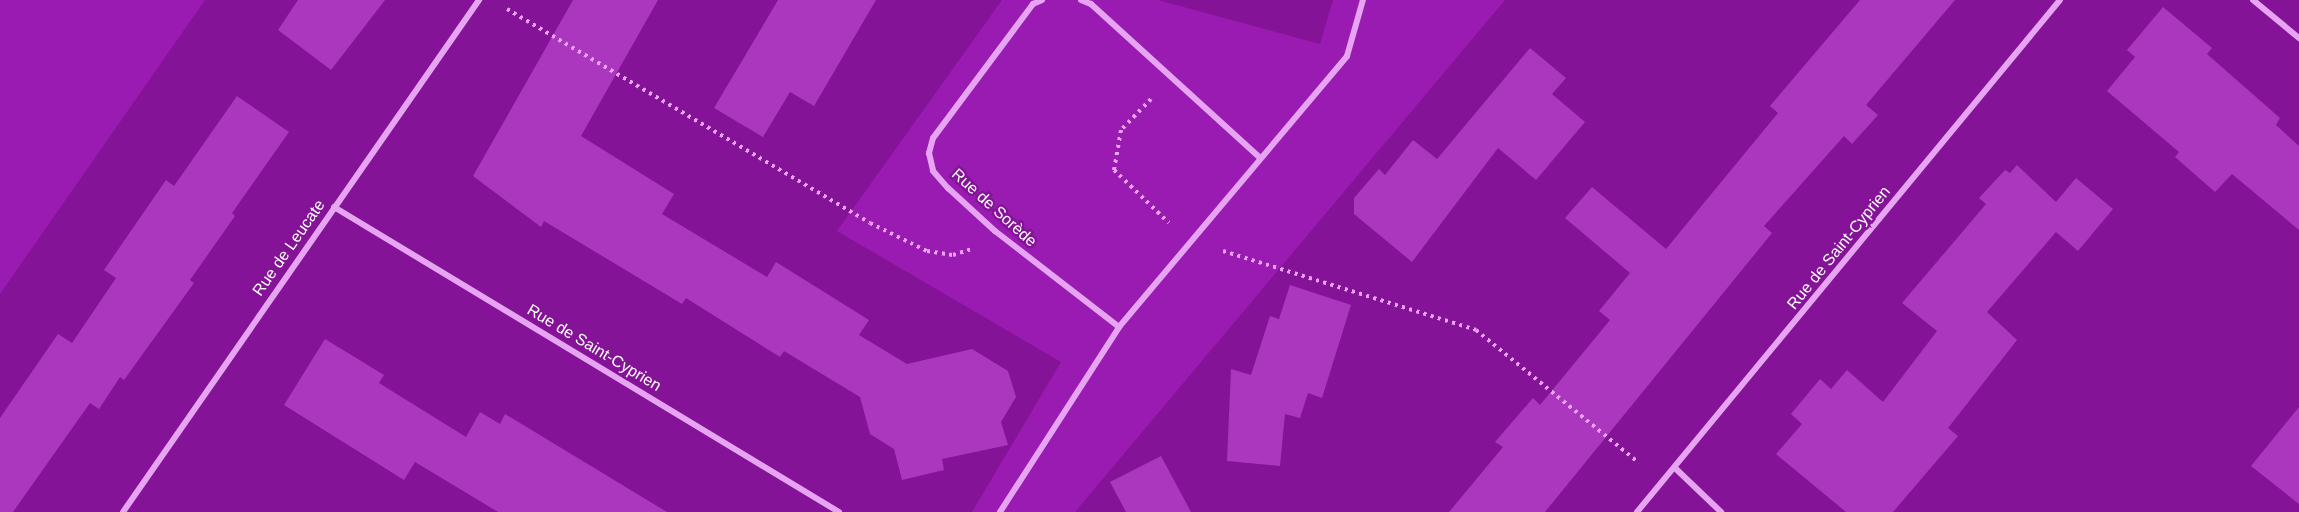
<!DOCTYPE html>
<meta charset="utf-8">
<style>
body{margin:0}
#map{position:relative;width:2299px;height:512px;overflow:hidden;background:#851397;font-family:Helvetica,sans-serif}
div>[style]{position:absolute}
.green>*{inset:0;background:#9a1bb1}
.building>*{inset:0;background:#aa37bd}
.path>*{height:4px;margin-top:-2px;transform-origin:0;background:repeating-linear-gradient(90deg,#e7a4f3 0 3px,transparent 0 7.5px)}
.minor>*{height:6px;margin:-3px;padding:0 3px;transform-origin:3px;border-radius:3px;background:#e7a4f3}
span{translate:-50% -50%;white-space:nowrap;text-align:center;line-height:1.15;-webkit-text-stroke:5px #851397;paint-order:stroke}
.street-label{font-size:16px;color:#fff}
</style>
<div id="map">
<div class="green">
<div style="clip-path:polygon(0 0,205px 0,0 294px)"></div>
<div style="clip-path:polygon(1002px 0,1158px 0,1320px 44px,1333px 0,1505px 0,1075px 512px,972px 512px,1061px 362px,837px 231px)"></div>
</div>
<div class="building">
<div style="clip-path:polygon(298px 0,385px 0,331px 70px,278px 30px)"></div>
<div style="clip-path:polygon(573px 0,658px 0,581px 136px,674px 194px,662px 214px,767px 277px,776px 262px,869px 320px,859px 335px,907px 364px,972px 349px,1008px 371px,1016px 397px,1001px 422px,1008px 445px,942px 459px,944px 470px,902px 480px,894px 449px,870px 434px,860px 397px,784px 351px,780px 357px,686px 298px,682px 304px,544px 221px,541px 227px,473px 176px)"></div>
<div style="clip-path:polygon(778px 0,876px 0,814px 106px,790px 92px,763px 137px,714px 108px)"></div>
<div style="clip-path:polygon(1860px 0,1955px 0,1866px 105px,1878px 115px,1852px 144px,1844px 136px,1764px 226px,1772px 233px,1545px 512px,1449px 512px,1503px 447px,1495px 442px,1533px 398px,1540px 405px,1610px 320px,1599px 311px,1630px 273px,1565px 218px,1592px 187px,1666px 249px,1778px 113px,1770px 106px)"></div>
<div style="clip-path:polygon(2163px 7px,2212px 48px,2207px 54px,2280px 118px,2276px 125px,2299px 146px,2299px 230px,2232px 174px,2215px 192px,2175px 157px,2179px 152px,2107px 91px,2135px 57px,2127px 50px)"></div>
<div style="clip-path:polygon(1530px 48px,1566px 78px,1552px 94px,1585px 122px,1536px 180px,1498px 148px,1412px 262px,1354px 214px,1354px 198px,1379px 169px,1385px 175px,1413px 140px,1437px 159px)"></div>
<div style="clip-path:polygon(237px 96px,289px 132px,232px 213px,235px 216px,190px 280px,194px 283px,124px 380px,120px 377px,99px 409px,90px 403px,13px 512px,0 512px,0 418px,58px 334px,72px 343px,116px 278px,104px 270px,166px 180px,174px 186px)"></div>
<div style="clip-path:polygon(2017px 165px,2056px 202px,2076px 178px,2113px 209px,2078px 251px,2056px 232px,1987px 312px,2017px 340px,1948px 428px,1958px 436px,1893px 512px,1846px 512px,1776px 454px,1802px 424px,1791px 414px,1820px 379px,1831px 389px,1847px 370px,1883px 402px,1937px 331px,1902px 303px,1986px 204px,1979px 198px,2005px 170px,2010px 173px)"></div>
<div style="clip-path:polygon(1290px 285px,1351px 305px,1322px 398px,1308px 393px,1300px 418px,1285px 414px,1280px 466px,1227px 461px,1231px 369px,1251px 375px,1270px 316px,1279px 319px)"></div>
<div style="clip-path:polygon(325px 339px,384px 375px,379px 383px,466px 437px,480px 412px,500px 424px,505px 414px,667px 512px,498px 512px,415px 462px,404px 480px,284px 405px)"></div>
<div style="clip-path:polygon(2299px 407px,2299px 504px,2251px 466px)"></div>
<div style="clip-path:polygon(1161px 456px,1191px 512px,1126px 512px,1110px 482px)"></div>
</div>
<div class="path">
<div style="left:507px;top:9px;width:421px;rotate:30.5deg"></div>
<div style="left:870px;top:223px;width:64px;rotate:26.2deg"></div>
<div style="left:927px;top:251px;width:26px;rotate:9deg"></div>
<div style="left:953px;top:255px;width:19px;rotate:-18deg"></div>
<div style="left:1151px;top:99px;width:43px;rotate:134.1deg"></div>
<div style="left:1121px;top:130px;width:41px;rotate:99.9deg"></div>
<div style="left:1114px;top:170px;width:76px;rotate:43.9deg"></div>
<div style="left:1223px;top:251px;width:265px;rotate:17.3deg"></div>
<div style="left:1476px;top:330px;width:210px;rotate:39.2deg"></div>
</div>
<div class="minor">
<div style="left:1042px;top:0;width:10px;rotate:156deg"></div>
<div style="left:1033px;top:4px;width:167px;rotate:126.7deg"></div>
<div style="left:933px;top:138px;width:16px;rotate:105deg"></div>
<div style="left:929px;top:153px;width:18px;rotate:77deg"></div>
<div style="left:933px;top:171px;width:23px;rotate:49deg"></div>
<div style="left:948px;top:188px;width:64px;rotate:42.5deg"></div>
<div style="left:995px;top:231px;width:157px;rotate:37.7deg"></div>
<div style="left:1081px;top:0;width:11px;rotate:22deg"></div>
<div style="left:1091px;top:4px;width:227px;rotate:42.3deg"></div>
<div style="left:2253px;top:0;width:60px;rotate:39.6deg"></div>
<div style="left:334px;top:207px;width:590px;rotate:31.13deg"></div>
<div style="left:1675px;top:468px;width:64px;rotate:43.7deg"></div>
<div style="left:123px;top:512px;width:624px;rotate:-55.19deg"></div>
<div style="left:1000px;top:512px;width:220px;rotate:-57.2deg"></div>
<div style="left:1119px;top:327px;width:354px;rotate:-49.9deg"></div>
<div style="left:1347px;top:56px;width:58px;rotate:-74.1deg"></div>
<div style="left:1637px;top:512px;width:664px;rotate:-50.44deg"></div>
</div>
<div class="street-label">
<span style="left:994px;top:208px;rotate:42deg">Rue de Sorède</span>
<span style="left:289px;top:248px;rotate:-55deg">Rue de Leucate</span>
<span style="left:1839px;top:248px;rotate:-51deg">Rue de Saint-Cyprien</span>
<span style="left:594px;top:348px;rotate:31deg">Rue de Saint-Cyprien</span>
</div>
</div>
